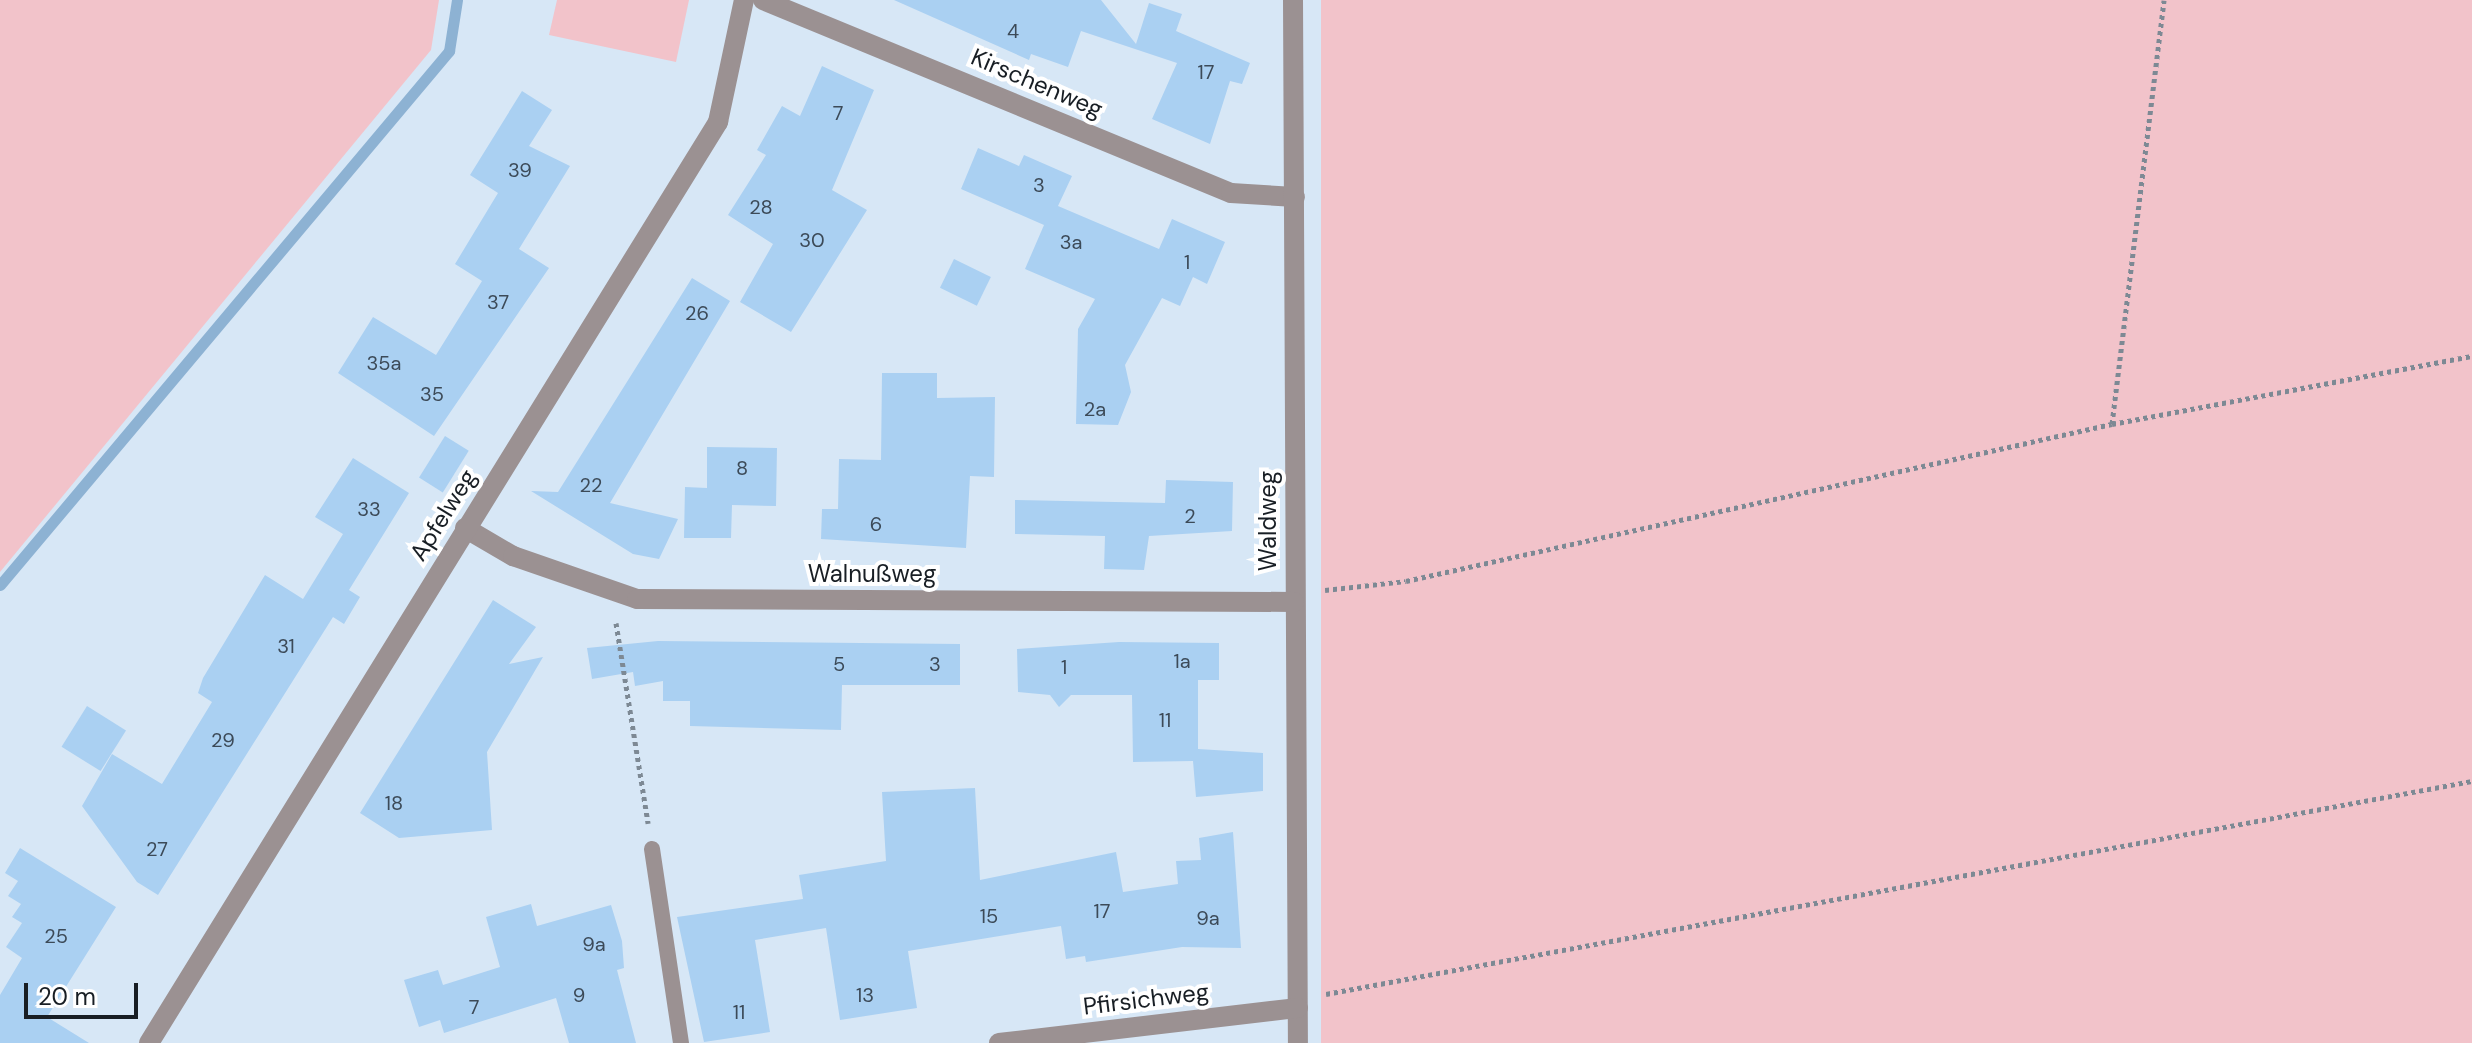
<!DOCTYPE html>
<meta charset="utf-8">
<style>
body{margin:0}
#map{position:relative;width:2472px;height:1043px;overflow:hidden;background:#d7e7f6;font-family:"DM Sans",sans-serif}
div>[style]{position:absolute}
.green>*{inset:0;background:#f2c3ca;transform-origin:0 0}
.stream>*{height:11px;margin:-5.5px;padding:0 5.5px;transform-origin:5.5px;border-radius:5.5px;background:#8db2d3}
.building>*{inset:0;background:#aad0f2;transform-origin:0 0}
.path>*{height:5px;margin-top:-2.5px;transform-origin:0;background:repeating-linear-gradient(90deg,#7d8994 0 4px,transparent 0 8px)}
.lane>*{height:16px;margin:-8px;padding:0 8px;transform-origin:8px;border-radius:8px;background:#9b9192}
.street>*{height:20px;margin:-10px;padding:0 10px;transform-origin:10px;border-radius:10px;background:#9b9192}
span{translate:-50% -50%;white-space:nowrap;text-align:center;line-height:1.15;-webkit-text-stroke:8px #fff;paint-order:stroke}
.number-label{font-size:20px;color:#3c4a58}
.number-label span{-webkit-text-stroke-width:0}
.street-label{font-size:24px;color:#181e24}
.scale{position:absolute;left:24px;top:983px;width:114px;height:36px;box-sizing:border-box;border:4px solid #181e24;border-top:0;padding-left:10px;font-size:24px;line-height:28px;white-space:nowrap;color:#181e24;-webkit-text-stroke:6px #fff;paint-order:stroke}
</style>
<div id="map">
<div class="green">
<div style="clip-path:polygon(0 0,439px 0,431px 50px,0 572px)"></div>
<div style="clip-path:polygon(557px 0,689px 0,676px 62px,549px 35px)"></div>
<div style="left:1321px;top:0;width:1151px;height:1043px"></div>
</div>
<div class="stream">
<div style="left:0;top:585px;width:698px;rotate:-49.94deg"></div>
<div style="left:449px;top:51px;width:52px;rotate:-81.1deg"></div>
</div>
<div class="building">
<div style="clip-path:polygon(894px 0,1101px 0,1136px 44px,1149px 3px,1182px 14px,1176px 31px,1250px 63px,1242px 84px,1230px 81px,1210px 144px,1152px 119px,1177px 63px,1081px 31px,1068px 67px,1031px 54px,1029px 60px)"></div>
<div style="clip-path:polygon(822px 66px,874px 90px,832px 190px,867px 210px,791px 332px,740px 302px,773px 244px,728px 215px,766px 155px,757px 150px,782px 106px,800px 116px)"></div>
<div style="clip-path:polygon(522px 91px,552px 110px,529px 146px,570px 166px,519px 249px,549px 268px,434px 436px,338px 373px,373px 317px,436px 355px,482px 281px,455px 264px,498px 193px,470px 175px)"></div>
<div style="clip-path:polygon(978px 148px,1019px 166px,1024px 155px,1072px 176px,1058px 206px,1159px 249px,1172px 219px,1225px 242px,1207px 284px,1193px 277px,1180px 306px,1162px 298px,1125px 365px,1131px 392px,1118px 425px,1076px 424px,1078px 329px,1095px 299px,1025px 269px,1044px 225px,961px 189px)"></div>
<div style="left:954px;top:259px;width:41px;height:32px;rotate:26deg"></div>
<div style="clip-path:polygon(692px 278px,730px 301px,610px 503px,678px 519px,659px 559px,633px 554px,531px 491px,558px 492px)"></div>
<div style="clip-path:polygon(882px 373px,937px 373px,937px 398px,995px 397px,994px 477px,970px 476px,966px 548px,821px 539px,822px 509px,838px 509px,839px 459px,881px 460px)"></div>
<div style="left:445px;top:436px;width:28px;height:49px;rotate:32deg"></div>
<div style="clip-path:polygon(707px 447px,777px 448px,776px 506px,732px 505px,731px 538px,684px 538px,685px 487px,707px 488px)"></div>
<div style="clip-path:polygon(353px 458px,409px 493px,349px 590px,360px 597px,344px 624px,333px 617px,158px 895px,137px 882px,82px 806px,112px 754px,162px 784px,212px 702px,198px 693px,203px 678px,265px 575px,303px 599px,343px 534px,315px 517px)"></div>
<div style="clip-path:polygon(1166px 480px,1233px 482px,1232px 531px,1149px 536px,1144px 570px,1104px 569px,1105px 536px,1015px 534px,1015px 500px,1165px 503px)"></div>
<div style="clip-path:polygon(493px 600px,536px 627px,509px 664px,543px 657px,487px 752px,492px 830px,399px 838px,360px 813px)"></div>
<div style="clip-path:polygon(658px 641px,960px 644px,960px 685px,842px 685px,841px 730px,690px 726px,690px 701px,663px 701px,663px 681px,635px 686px,633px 672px,592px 679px,587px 648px)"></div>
<div style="clip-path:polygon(1119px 642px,1219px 643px,1219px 680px,1198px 680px,1198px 749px,1263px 753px,1263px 791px,1196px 797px,1193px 761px,1133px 762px,1132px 695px,1071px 695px,1059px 707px,1050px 695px,1018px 692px,1017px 649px)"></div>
<div style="left:87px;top:706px;width:46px;height:48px;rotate:32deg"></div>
<div style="clip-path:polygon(975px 788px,980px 880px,1116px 852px,1123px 892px,1178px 884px,1176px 861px,1201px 860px,1199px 838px,1233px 832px,1241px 948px,1182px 947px,1086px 962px,1085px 956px,1066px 959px,1061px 926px,908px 951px,917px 1008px,840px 1020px,826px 928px,755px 940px,770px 1032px,704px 1042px,677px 917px,803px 899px,799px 875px,886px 861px,882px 792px)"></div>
<div style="clip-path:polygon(20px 848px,116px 907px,47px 1017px,89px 1043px,0 1043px,0 995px,22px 958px,6px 947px,22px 923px,12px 917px,21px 904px,8px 896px,18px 881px,5px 873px)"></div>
<div style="clip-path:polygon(531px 904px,537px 926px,611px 905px,622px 941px,624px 968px,617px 970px,636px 1043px,569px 1043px,556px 998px,444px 1033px,440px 1020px,419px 1027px,404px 980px,438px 970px,443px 985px,500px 967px,486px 917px)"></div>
</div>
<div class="path">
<div style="left:2112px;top:424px;width:427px;rotate:-83deg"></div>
<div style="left:1325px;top:590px;width:81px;rotate:-6.3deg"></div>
<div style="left:1406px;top:581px;width:723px;rotate:-12.54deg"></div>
<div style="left:2112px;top:424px;width:366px;rotate:-10.7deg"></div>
<div style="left:616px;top:623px;width:203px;rotate:80.9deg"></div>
<div style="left:1326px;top:994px;width:1166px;rotate:-10.53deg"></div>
</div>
<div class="lane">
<div style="left:652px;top:849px;width:196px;rotate:81.5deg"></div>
</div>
<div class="street">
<div style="left:763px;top:0;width:506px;rotate:22.41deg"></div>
<div style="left:1231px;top:193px;width:64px;rotate:3.6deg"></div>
<div style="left:1293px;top:0;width:1043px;rotate:89.73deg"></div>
<div style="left:465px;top:528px;width:56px;rotate:30.3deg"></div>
<div style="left:513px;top:556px;width:131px;rotate:19.1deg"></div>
<div style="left:637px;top:599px;width:657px;rotate:0.26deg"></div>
<div style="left:149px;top:1043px;width:1083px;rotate:-58.29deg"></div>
<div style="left:718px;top:122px;width:125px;rotate:-78deg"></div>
<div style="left:999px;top:1043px;width:301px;rotate:-6.7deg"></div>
</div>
<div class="number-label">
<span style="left:1013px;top:31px">4</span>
<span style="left:1206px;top:72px">17</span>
<span style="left:838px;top:113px">7</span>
<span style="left:520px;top:170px">39</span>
<span style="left:1039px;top:185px">3</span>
<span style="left:761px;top:207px">28</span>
<span style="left:812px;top:240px">30</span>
<span style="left:1071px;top:242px">3a</span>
<span style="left:1187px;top:262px">1</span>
<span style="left:498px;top:302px">37</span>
<span style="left:697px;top:313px">26</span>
<span style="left:384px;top:363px">35a</span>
<span style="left:432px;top:394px">35</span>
<span style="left:1095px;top:409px">2a</span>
<span style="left:742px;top:468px">8</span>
<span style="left:591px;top:485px">22</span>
<span style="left:369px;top:509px">33</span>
<span style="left:1190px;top:516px">2</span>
<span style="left:876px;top:524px">6</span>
<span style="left:286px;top:646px">31</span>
<span style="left:1182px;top:661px">1a</span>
<span style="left:839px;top:664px">5</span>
<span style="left:935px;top:664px">3</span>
<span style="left:1064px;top:667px">1</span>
<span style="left:1165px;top:720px">11</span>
<span style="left:223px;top:740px">29</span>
<span style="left:394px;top:803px">18</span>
<span style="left:157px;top:849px">27</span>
<span style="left:1102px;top:911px">17</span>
<span style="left:989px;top:916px">15</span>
<span style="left:1208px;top:918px">9a</span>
<span style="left:56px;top:936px">25</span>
<span style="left:594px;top:944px">9a</span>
<span style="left:579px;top:995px">9</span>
<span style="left:865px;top:995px">13</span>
<span style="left:474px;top:1007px">7</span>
<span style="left:739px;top:1012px">11</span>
</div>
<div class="street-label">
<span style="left:1037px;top:83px;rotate:23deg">Kirschenweg</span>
<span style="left:443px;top:515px;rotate:-58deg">Apfelweg</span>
<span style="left:1268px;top:521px;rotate:-90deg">Waldweg</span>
<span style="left:872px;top:574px">Walnußweg</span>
<span style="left:1146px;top:999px;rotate:-7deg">Pfirsichweg</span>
</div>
<div class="scale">20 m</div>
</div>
